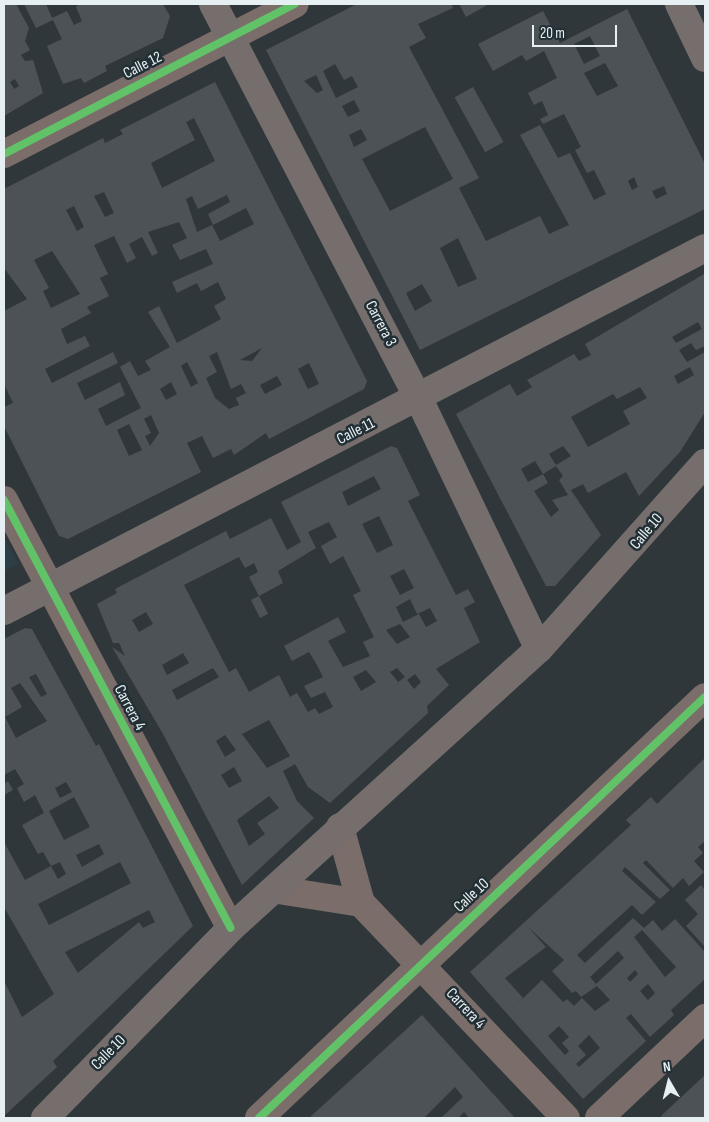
<!DOCTYPE html>
<style>
body{margin:0}
#map{position:relative;width:709px;height:1122px;overflow:hidden;background:#30373a;font-family:"Sofia Sans Condensed",sans-serif}
div>[style]{position:absolute}
.built>*{inset:0;background:#2c3f46}
.building>*{inset:0;background:#4d5256;transform-origin:0 0}
.minor>*{height:28px;margin:-14px;padding:0 14px;transform-origin:14px;border-radius:14px;background:#7a6d6a}
.major>*{height:28px;margin:-14px;padding:0 14px;transform-origin:14px;border-radius:14px;background:#756e6d}
.cycleway>*{height:8px;margin:-4px;padding:0 4px;transform-origin:4px;border-radius:4px;background:#61c268}
span{translate:-50% -50%;white-space:nowrap;text-align:center;line-height:1.15;-webkit-text-stroke:5px #222f34;paint-order:stroke}
.street-label{font-size:16px;color:#e6eff2}
.frame{position:absolute;inset:0;border:5px solid #e6eff2;pointer-events:none}
.north{position:absolute;left:644px;top:1057px;width:50px;height:50px;-webkit-text-stroke:4px #222f34;paint-order:stroke;rotate:352deg;font-size:14px;font-weight:700;line-height:20px;text-align:center;color:#e6eff2}
.north::after{content:'';display:block;margin:auto;width:18px;height:22px;background:#e6eff2;clip-path:polygon(50% 0,100% 100%,50% 72%,0 100%)}
.scale{position:absolute;left:532px;top:25px;width:85px;height:22px;box-sizing:border-box;border:2px solid #e6eff2;border-top:0;padding-left:6px;font-size:15px;line-height:18px;white-space:nowrap;color:#e6eff2;-webkit-text-stroke:4px #222f34;paint-order:stroke}
</style>
<div id="map">
<div class="built">
<div style="clip-path:polygon(4px 537px,18px 564px,4px 571px)"></div>
</div>
<div class="building">
<div style="clip-path:polygon(evenodd,4px 4px,16px 4px,29px 28px,25px 41px,30px 50px,21px 55px,25px 61px,33px 60px,43px 93px,4px 116px,4px 4px,15px 79px,19px 86px,14px 89px,10px 82px,15px 79px)"></div>
<div style="clip-path:polygon(24px 4px,46px 4px,53px 20px,36px 28px)"></div>
<div style="clip-path:polygon(79px 4px,163px 4px,170px 16px,163px 38px,105px 66px,107px 71px,84px 83px,81px 78px,63px 84px,47px 46px,62px 39px,52px 18px,67px 11px,74px 25px,82px 21px,76px 7px)"></div>
<div style="clip-path:polygon(evenodd,357px 4px,451px 4px,453px 8px,418px 24px,426px 38px,409px 47px,479px 178px,459px 188px,486px 241px,540px 216px,549px 234px,569px 225px,520px 135px,540px 125px,558px 158px,570px 153px,594px 200px,606px 194px,594px 170px,587px 173px,575px 150px,581px 147px,564px 114px,543px 124px,540px 119px,548px 115px,542px 101px,534px 105px,528px 93px,557px 78px,544px 51px,526px 61px,522px 55px,493px 71px,478px 44px,543px 11px,560px 43px,627px 9px,705px 164px,705px 209px,420px 350px,266px 50px,357px 4px,590px 36px,600px 56px,584px 64px,574px 44px,590px 36px,357px 4px,605px 63px,618px 86px,597px 96px,584px 73px,605px 63px,357px 4px,335px 64px,344px 80px,352px 76px,358px 87px,336px 98px,323px 71px,335px 64px,357px 4px,316px 75px,323px 90px,317px 93px,304px 81px,316px 75px,357px 4px,354px 100px,360px 111px,348px 117px,342px 106px,354px 100px,357px 4px,425px 127px,453px 179px,390px 211px,362px 159px,425px 127px,357px 4px,361px 129px,367px 140px,354px 147px,349px 135px,361px 129px,357px 4px,634px 177px,638px 187px,632px 190px,628px 181px,634px 177px,357px 4px,664px 186px,667px 194px,656px 199px,652px 191px,664px 186px,357px 4px,458px 238px,477px 279px,458px 287px,440px 248px,458px 238px,357px 4px,422px 284px,432px 301px,415px 311px,406px 293px,422px 284px)"></div>
<div style="clip-path:polygon(459px 4px,489px 4px,466px 17px)"></div>
<div style="clip-path:polygon(evenodd,215px 82px,367px 381px,364px 389px,269px 439px,266px 433px,234px 455px,231px 449px,213px 458px,202px 436px,187px 443px,201px 472px,68px 539px,59px 536px,4px 426px,4px 407px,13px 403px,4px 384px,4px 311px,27px 299px,4px 268px,4px 189px,103px 138px,105px 143px,123px 134px,120px 130px,215px 82px,194px 118px,215px 161px,162px 188px,151px 163px,195px 140px,186px 122px,194px 118px,215px 82px,104px 192px,114px 213px,105px 217px,94px 196px,104px 192px,215px 82px,227px 195px,230px 202px,208px 214px,213px 225px,246px 208px,254px 224px,220px 241px,212px 225px,197px 232px,186px 199px,192px 196px,198px 209px,227px 195px,215px 82px,74px 206px,84px 227px,77px 231px,66px 210px,74px 206px,215px 82px,179px 222px,187px 238px,172px 245px,180px 260px,206px 249px,213px 264px,172px 282px,177px 293px,197px 283px,201px 291px,218px 282px,226px 299px,214px 306px,221px 319px,177px 343px,159px 306px,148px 312px,170px 347px,145px 361px,151px 370px,138px 376px,130px 361px,120px 367px,141px 408px,106px 426px,98px 409px,125px 395px,120px 382px,85px 400px,77px 383px,118px 363px,113px 352px,52px 383px,45px 369px,90px 346px,85px 336px,67px 344px,61px 329px,91px 313px,87px 307px,109px 296px,100px 278px,108px 274px,94px 245px,114px 236px,127px 263px,136px 258px,129px 244px,142px 237px,152px 256px,158px 253px,148px 232px,179px 222px,215px 82px,52px 251px,80px 294px,51px 308px,43px 291px,49px 288px,34px 260px,52px 251px,215px 82px,262px 348px,252px 361px,240px 360px,262px 348px,215px 82px,217px 352px,231px 389px,241px 384px,246px 393px,236px 398px,239px 405px,229px 409px,215px 398px,206px 378px,217px 372px,209px 356px,217px 352px,215px 82px,187px 362px,198px 383px,191px 387px,181px 366px,187px 362px,215px 82px,309px 363px,319px 384px,308px 389px,298px 369px,309px 363px,215px 82px,277px 376px,282px 385px,265px 394px,260px 385px,277px 376px,215px 82px,171px 382px,177px 394px,166px 400px,160px 389px,171px 382px,215px 82px,151px 415px,159px 433px,150px 446px,145px 436px,151px 433px,144px 419px,151px 415px,215px 82px,129px 424px,142px 450px,129px 456px,117px 430px,129px 424px)"></div>
<div style="left:473px;top:87px;width:63px;height:21px;rotate:61deg"></div>
<div style="clip-path:polygon(evenodd,704px 274px,705px 346px,696px 350px,691px 343px,679px 350px,687px 362px,705px 352px,705px 412px,680px 452px,639px 496px,626px 472px,588px 493px,583px 484px,571px 490px,601px 535px,555px 586px,546px 586px,456px 414px,510px 384px,517px 396px,532px 387px,527px 380px,549px 368px,574px 354px,579px 361px,591px 355px,585px 344px,704px 274px,698px 322px,702px 329px,676px 343px,672px 337px,698px 322px,704px 274px,690px 367px,694px 375px,678px 384px,674px 376px,690px 367px,704px 274px,640px 387px,647px 398px,623px 411px,630px 424px,588px 447px,571px 417px,613px 394px,617px 399px,640px 387px,704px 274px,563px 446px,571px 456px,556px 465px,549px 454px,563px 446px,704px 274px,535px 461px,543px 474px,556px 466px,563px 476px,559px 480px,568px 495px,552px 500px,559px 510px,551px 517px,534px 491px,548px 483px,543px 474px,528px 482px,521px 469px,535px 461px)"></div>
<div style="clip-path:polygon(evenodd,391px 446px,397px 448px,420px 495px,408px 501px,456px 595px,468px 589px,475px 602px,464px 608px,480px 642px,436px 669px,449px 685px,427px 706px,428px 713px,330px 803px,308px 787px,295px 764px,283px 771px,297px 801px,314px 818px,242px 885px,163px 734px,112px 647px,125px 656px,119px 643px,113px 643px,97px 604px,117px 593px,115px 589px,226px 531px,230px 539px,271px 518px,287px 550px,301px 542px,281px 502px,391px 446px,374px 476px,381px 489px,348px 506px,342px 492px,374px 476px,391px 446px,379px 516px,393px 545px,377px 553px,362px 524px,379px 516px,391px 446px,329px 522px,337px 537px,321px 546px,330px 564px,343px 556px,361px 591px,353px 595px,374px 637px,363px 642px,370px 656px,343px 667px,328px 641px,346px 632px,338px 617px,284px 646px,292px 661px,309px 652px,317px 665px,323px 677px,304px 686px,311px 698px,325px 692px,333px 707px,319px 714px,315px 708px,308px 712px,297px 693px,290px 697px,279px 675px,249px 692px,236px 668px,229px 672px,184px 585px,239px 557px,245px 568px,254px 563px,258px 572px,249px 577px,259px 596px,283px 583px,278px 571px,316px 548px,308px 532px,329px 522px,391px 446px,404px 569px,414px 588px,400px 595px,390px 576px,404px 569px,391px 446px,410px 599px,417px 614px,430px 608px,437px 621px,426px 627px,419px 614px,403px 622px,396px 607px,410px 599px,391px 446px,146px 612px,153px 624px,139px 632px,132px 620px,146px 612px,391px 446px,400px 624px,410px 637px,397px 644px,386px 630px,400px 624px,391px 446px,183px 653px,189px 663px,167px 675px,162px 665px,183px 653px,391px 446px,213px 668px,219px 677px,177px 700px,172px 690px,213px 668px,391px 446px,397px 668px,405px 677px,398px 682px,390px 672px,397px 668px,391px 446px,366px 670px,376px 682px,361px 691px,353px 677px,366px 670px,391px 446px,415px 674px,421px 682px,414px 689px,407px 680px,415px 674px,391px 446px,269px 720px,290px 756px,267px 768px,242px 734px,269px 720px,391px 446px,225px 735px,236px 750px,225px 757px,216px 741px,225px 735px,391px 446px,234px 767px,242px 781px,229px 788px,221px 775px,234px 767px,391px 446px,269px 796px,279px 808px,257px 823px,265px 834px,249px 846px,237px 820px,269px 796px)"></div>
<div style="left:259px;top:596px;width:20px;height:9px;rotate:63deg"></div>
<div style="clip-path:polygon(evenodd,25px 628px,32px 629px,96px 746px,99px 744px,193px 926px,53px 1061px,57px 1067px,4px 1116px,4px 981px,22px 1017px,54px 994px,4px 907px,4px 842px,25px 880px,51px 866px,58px 879px,66px 874px,60px 862px,51px 866px,43px 852px,38px 854px,22px 825px,44px 813px,35px 795px,24px 802px,17px 788px,24px 784px,15px 769px,4px 775px,4px 639px,25px 628px,36px 674px,47px 694px,41px 697px,29px 677px,36px 674px,25px 628px,20px 683px,47px 721px,16px 738px,5px 717px,22px 707px,11px 688px,20px 683px,25px 628px,66px 782px,72px 792px,60px 798px,55px 788px,66px 782px,25px 628px,74px 797px,90px 827px,64px 840px,49px 811px,74px 797px,25px 628px,99px 844px,104px 854px,82px 867px,76px 855px,99px 844px,25px 628px,120px 862px,131px 883px,49px 925px,38px 904px,120px 862px,25px 628px,149px 910px,155px 922px,143px 928px,139px 922px,78px 973px,65px 952px,149px 910px)"></div>
<div style="clip-path:polygon(evenodd,705px 758px,705px 841px,698px 847px,703px 853px,694px 861px,704px 872px,689px 886px,683px 878px,673px 888px,646px 860px,643px 863px,670px 890px,660px 899px,625px 867px,622px 871px,656px 902px,642px 915px,632px 905px,577px 955px,585px 963px,633px 918px,644px 928px,653px 920px,662px 931px,675px 919px,705px 952px,705px 979px,671px 1010px,674px 1015px,650px 1037px,631px 1014px,626px 1018px,646px 1041px,583px 1099px,470px 972px,631px 825px,626px 820px,651px 797px,657px 804px,705px 758px,528px 927px,564px 960px,552px 971px,572px 993px,576px 991px,581px 997px,597px 986px,610px 1000px,595px 1011px,582px 998px,574px 1006px,567px 999px,563px 1002px,542px 980px,511px 1010px,523px 998px,505px 978px,546px 947px,528px 927px,705px 758px,642px 930px,676px 967px,665px 977px,634px 937px,642px 930px,705px 758px,618px 951px,624px 958px,596px 984px,590px 977px,618px 951px,705px 758px,635px 970px,638px 974px,630px 982px,627px 978px,635px 970px,705px 758px,648px 984px,655px 993px,648px 1000px,640px 991px,648px 984px,705px 758px,559px 1026px,569px 1037px,562px 1043px,569px 1051px,565px 1055px,548px 1036px,559px 1026px,705px 758px,589px 1035px,600px 1048px,579px 1067px,576px 1064px,586px 1055px,578px 1046px,589px 1035px)"></div>
<div style="clip-path:polygon(8px 781px,13px 790px,4px 795px,4px 784px)"></div>
<div style="clip-path:polygon(701px 885px,705px 890px,705px 947px,686px 926px,698px 914px,685px 900px)"></div>
<div style="clip-path:polygon(422px 1015px,515px 1118px,469px 1118px,464px 1112px,458px 1118px,441px 1118px,463px 1097px,455px 1087px,424px 1118px,309px 1118px)"></div>
<div style="clip-path:polygon(705px 1075px,705px 1118px,660px 1118px,663px 1114px)"></div>
</div>
<div class="minor">
<div style="left:4px;top:154px;width:327px;rotate:-27.3deg"></div>
<div style="left:4px;top:500px;width:484px;rotate:62.1deg"></div>
<div style="left:340px;top:827px;width:79px;rotate:74.6deg"></div>
<div style="left:361px;top:903px;width:297px;rotate:46.4deg"></div>
<div style="left:278px;top:890px;width:84px;rotate:8.9deg"></div>
<div style="left:259px;top:1118px;width:613px;rotate:-43.35deg"></div>
<div style="left:599px;top:1118px;width:146px;rotate:-43.3deg"></div>
</div>
<div class="major">
<div style="left:213px;top:4px;width:445px;rotate:62.5deg"></div>
<div style="left:419px;top:399px;width:277px;rotate:64.4deg"></div>
<div style="left:679px;top:4px;width:60px;rotate:64.3deg"></div>
<div style="left:4px;top:611px;width:789px;rotate:-27.38deg"></div>
<div style="left:45px;top:1118px;width:266px;rotate:-45.6deg"></div>
<div style="left:231px;top:928px;width:416px;rotate:-42.2deg"></div>
<div style="left:539px;top:649px;width:249px;rotate:-48.3deg"></div>
</div>
<div class="cycleway">
<div style="left:4px;top:154px;width:327px;rotate:-27.3deg"></div>
<div style="left:4px;top:500px;width:484px;rotate:62.1deg"></div>
<div style="left:259px;top:1118px;width:613px;rotate:-43.35deg"></div>
</div>
<div class="street-label">
<span style="left:143px;top:66px;rotate:-27deg">Calle 12</span>
<span style="left:380px;top:324px;rotate:62deg">Carrera 3</span>
<span style="left:356px;top:432px;rotate:-27deg">Calle 11</span>
<span style="left:647px;top:532px;rotate:-50deg">Calle 10</span>
<span style="left:129px;top:708px;rotate:62deg">Carrera 4</span>
<span style="left:472px;top:896px;rotate:-43deg">Calle 10</span>
<span style="left:465px;top:1009px;rotate:47deg">Carrera 4</span>
<span style="left:109px;top:1053px;rotate:-46deg">Calle 10</span>
</div>
<div class="frame"></div>
<div class="north">N</div>
<div class="scale">20 m</div>
</div>
